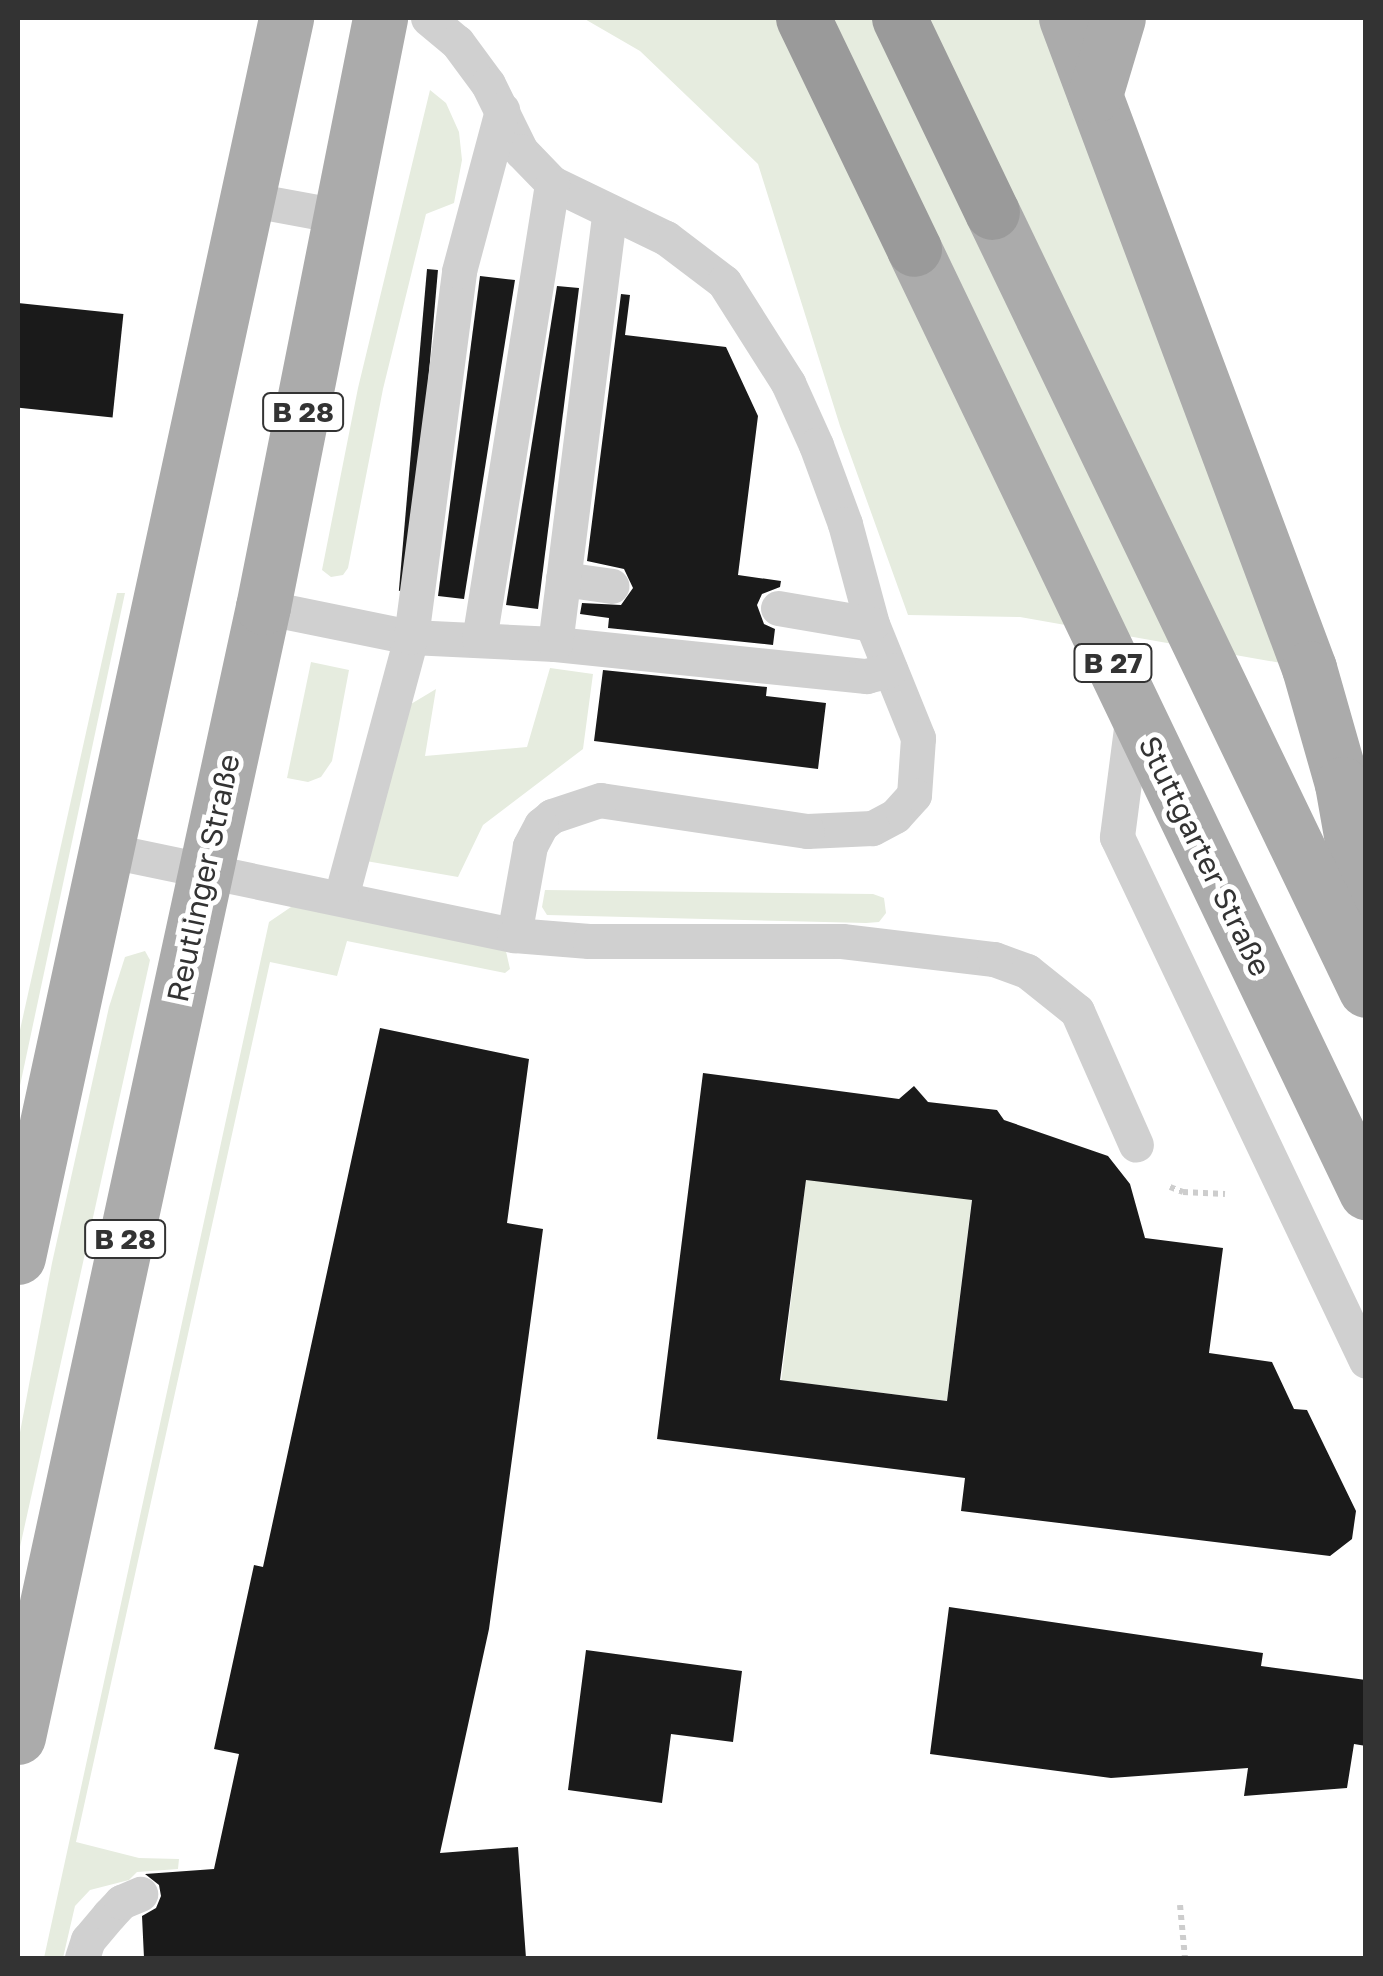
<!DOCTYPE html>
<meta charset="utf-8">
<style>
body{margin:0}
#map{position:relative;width:1383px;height:1976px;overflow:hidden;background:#fff;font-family:"Golos Text",sans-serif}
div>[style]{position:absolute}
.green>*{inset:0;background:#e6ecdf;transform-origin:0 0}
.building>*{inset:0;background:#1a1a1a;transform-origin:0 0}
.path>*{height:6px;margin-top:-3px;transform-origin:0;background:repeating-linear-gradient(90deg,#cdcdcd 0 5px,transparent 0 10px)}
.lane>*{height:35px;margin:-17.5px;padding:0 17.5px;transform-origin:17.5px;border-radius:17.5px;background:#d0d0d0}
.primary>*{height:55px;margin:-27.5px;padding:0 27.5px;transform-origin:27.5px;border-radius:27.5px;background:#ababab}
.highway>*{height:55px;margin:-27.5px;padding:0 27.5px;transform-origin:27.5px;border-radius:27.5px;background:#9a9a9a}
span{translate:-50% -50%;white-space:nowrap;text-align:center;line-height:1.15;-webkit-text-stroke:10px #fff;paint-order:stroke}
.shield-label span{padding:2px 8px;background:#fff;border:2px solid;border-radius:8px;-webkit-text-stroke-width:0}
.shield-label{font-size:28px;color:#333;font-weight:700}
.street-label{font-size:30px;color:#333}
.frame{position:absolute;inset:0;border:20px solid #333;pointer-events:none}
</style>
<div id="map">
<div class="green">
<div style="clip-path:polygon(583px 18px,1118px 18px,1095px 95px,1309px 668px,1020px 617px,908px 615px,840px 426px,758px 164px,640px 51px)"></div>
<div style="clip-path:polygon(430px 90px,446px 103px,459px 132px,462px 160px,454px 203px,426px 214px,383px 389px,348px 568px,343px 575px,331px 577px,322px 570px,358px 388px)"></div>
<div style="clip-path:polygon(117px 593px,125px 593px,18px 1095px,18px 1039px)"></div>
<div style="clip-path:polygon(311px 662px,349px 670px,332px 761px,321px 777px,308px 782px,287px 778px)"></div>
<div style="clip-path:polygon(550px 668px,593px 674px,583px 749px,483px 825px,458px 877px,366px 861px,406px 707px,436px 689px,425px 756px,527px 747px)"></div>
<div style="clip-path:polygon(545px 890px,873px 894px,884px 898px,886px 913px,879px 922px,866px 923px,547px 915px,542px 907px)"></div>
<div style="clip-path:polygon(314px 902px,505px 947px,510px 969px,505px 973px,347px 941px,337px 976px,270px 962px,76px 1842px,139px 1858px,179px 1859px,178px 1869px,137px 1872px,129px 1880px,90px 1890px,75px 1906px,63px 1958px,44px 1958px,269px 922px,291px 907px)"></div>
<div style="clip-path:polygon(145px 951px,150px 960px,18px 1556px,18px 1443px,52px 1263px,109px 1007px,125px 957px)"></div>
<div style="left:806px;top:1179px;width:167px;height:203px;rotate:7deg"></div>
</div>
<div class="building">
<div style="left:427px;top:269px;width:11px;height:323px;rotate:5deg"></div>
<div style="clip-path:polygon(480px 276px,515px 280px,464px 599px,438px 596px)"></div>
<div style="clip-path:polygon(557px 286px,579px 288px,538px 609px,506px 605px)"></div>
<div style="clip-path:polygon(621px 294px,630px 295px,625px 335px,726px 347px,758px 416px,738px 575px,781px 581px,780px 587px,762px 594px,757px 605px,764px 624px,775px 629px,773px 645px,608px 628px,609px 618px,580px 614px,582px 603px,621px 605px,633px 588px,624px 569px,587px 561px)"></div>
<div style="left:18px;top:303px;width:106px;height:104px;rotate:6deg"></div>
<div style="clip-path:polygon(603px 670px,767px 687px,766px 696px,826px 703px,818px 769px,594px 741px)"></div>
<div style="clip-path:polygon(380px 1028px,529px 1059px,507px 1223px,543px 1229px,489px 1629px,440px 1853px,518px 1847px,526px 1958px,144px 1958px,142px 1916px,156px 1908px,161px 1896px,159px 1885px,145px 1874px,214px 1869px,239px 1754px,214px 1749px,254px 1565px,263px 1567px)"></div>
<div style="clip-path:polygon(evenodd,703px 1073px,899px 1099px,914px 1086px,928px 1102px,997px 1110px,1004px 1120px,1108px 1156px,1130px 1184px,1145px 1238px,1223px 1248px,1209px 1353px,1272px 1362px,1294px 1409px,1307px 1410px,1356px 1511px,1352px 1539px,1330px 1556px,961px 1511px,965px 1478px,657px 1439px,703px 1073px,806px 1180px,972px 1200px,947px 1401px,780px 1380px,806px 1180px)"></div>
<div style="clip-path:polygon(949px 1607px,1263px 1653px,1261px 1666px,1366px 1680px,1366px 1746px,1354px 1744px,1347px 1788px,1244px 1796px,1248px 1768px,1111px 1778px,930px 1754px)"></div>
<div style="clip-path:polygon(586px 1650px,742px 1671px,733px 1742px,671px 1734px,662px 1803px,568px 1790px)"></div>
</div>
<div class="path">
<div style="left:1170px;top:1187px;width:14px;rotate:21deg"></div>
<div style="left:1183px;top:1192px;width:42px;rotate:2.7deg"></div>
<div style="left:1180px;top:1905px;width:53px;rotate:84.6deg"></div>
</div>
<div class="lane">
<div style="left:428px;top:18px;width:38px;rotate:40deg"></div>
<div style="left:457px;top:42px;width:52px;rotate:53.6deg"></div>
<div style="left:488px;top:84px;width:75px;rotate:63.8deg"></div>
<div style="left:521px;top:151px;width:45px;rotate:45.9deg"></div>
<div style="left:552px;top:183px;width:127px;rotate:25.8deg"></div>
<div style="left:666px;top:238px;width:73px;rotate:37.2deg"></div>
<div style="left:724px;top:282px;width:120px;rotate:57.6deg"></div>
<div style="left:788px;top:383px;width:68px;rotate:65.7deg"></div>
<div style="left:816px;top:445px;width:84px;rotate:69.8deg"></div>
<div style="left:845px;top:524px;width:104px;rotate:74.9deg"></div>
<div style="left:872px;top:624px;width:123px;rotate:68deg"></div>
<div style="left:918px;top:738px;width:57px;rotate:94deg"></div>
<div style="left:914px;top:795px;width:28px;rotate:132deg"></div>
<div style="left:895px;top:816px;width:26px;rotate:152deg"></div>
<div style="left:872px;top:828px;width:65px;rotate:177.4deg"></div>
<div style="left:807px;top:831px;width:209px;rotate:-171.5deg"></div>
<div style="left:600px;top:800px;width:51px;rotate:161.6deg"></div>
<div style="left:552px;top:816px;width:14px;rotate:141deg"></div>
<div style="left:541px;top:825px;width:24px;rotate:118deg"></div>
<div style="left:530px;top:846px;width:90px;rotate:100.2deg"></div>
<div style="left:247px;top:199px;width:99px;rotate:10.5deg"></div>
<div style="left:563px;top:579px;width:49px;rotate:8.1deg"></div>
<div style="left:263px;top:607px;width:151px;rotate:11.5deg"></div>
<div style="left:411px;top:637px;width:144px;rotate:2.8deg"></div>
<div style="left:555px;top:644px;width:313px;rotate:5.9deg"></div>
<div style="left:866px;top:676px;width:25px;rotate:-14deg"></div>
<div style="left:778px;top:608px;width:95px;rotate:9.7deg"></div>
<div style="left:479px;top:640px;width:463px;rotate:-80.9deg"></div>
<div style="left:555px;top:644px;width:436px;rotate:-82.8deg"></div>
<div style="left:1133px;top:713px;width:125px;rotate:97.4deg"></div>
<div style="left:1117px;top:837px;width:580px;rotate:64.58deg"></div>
<div style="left:106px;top:850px;width:417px;rotate:11.8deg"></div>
<div style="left:514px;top:935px;width:75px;rotate:4.6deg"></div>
<div style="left:589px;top:941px;width:253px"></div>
<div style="left:842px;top:941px;width:153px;rotate:6.8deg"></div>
<div style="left:994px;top:959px;width:35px;rotate:20deg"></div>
<div style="left:1027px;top:971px;width:64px;rotate:38.7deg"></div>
<div style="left:1077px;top:1011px;width:146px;rotate:66.2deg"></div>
<div style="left:341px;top:897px;width:269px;rotate:-74.9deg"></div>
<div style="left:411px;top:637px;width:369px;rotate:-82.5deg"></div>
<div style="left:459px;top:271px;width:167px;rotate:-75deg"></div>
<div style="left:82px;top:1958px;width:19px;rotate:-72deg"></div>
<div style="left:88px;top:1940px;width:33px;rotate:-50deg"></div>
<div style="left:109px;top:1915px;width:18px;rotate:-47deg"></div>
<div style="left:121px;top:1902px;width:21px;rotate:-23deg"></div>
</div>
<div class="primary">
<div style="left:1066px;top:18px;width:694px;rotate:69.5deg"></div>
<div style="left:1309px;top:668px;width:121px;rotate:74.1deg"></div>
<div style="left:1342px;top:784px;width:138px;rotate:80deg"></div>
<div style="left:1095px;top:95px;width:80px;rotate:-73.4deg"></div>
<div style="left:992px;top:212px;width:863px;rotate:64.33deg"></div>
<div style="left:914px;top:249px;width:1046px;rotate:64.39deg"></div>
<div style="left:18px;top:1257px;width:1268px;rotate:-77.79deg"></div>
<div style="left:18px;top:1737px;width:1156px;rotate:-77.77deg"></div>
<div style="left:263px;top:607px;width:601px;rotate:-78.76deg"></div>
</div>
<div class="highway">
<div style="left:803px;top:18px;width:256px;rotate:64.3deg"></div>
<div style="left:899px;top:18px;width:215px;rotate:64.4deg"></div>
</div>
<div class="shield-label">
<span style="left:303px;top:412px">B 28</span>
<span style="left:1113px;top:663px">B 27</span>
<span style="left:125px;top:1239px">B 28</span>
</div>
<div class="street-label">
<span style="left:1205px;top:856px;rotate:64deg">Stuttgarter Straße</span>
<span style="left:203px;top:878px;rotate:-78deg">Reutlinger Straße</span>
</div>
<div class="frame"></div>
</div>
